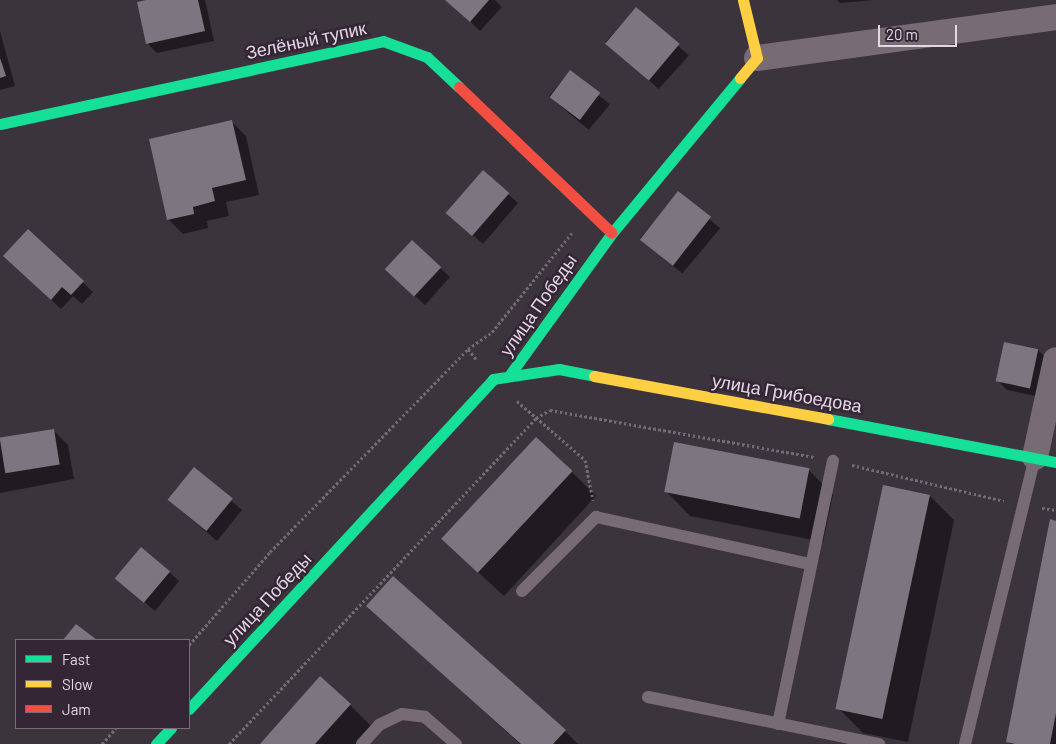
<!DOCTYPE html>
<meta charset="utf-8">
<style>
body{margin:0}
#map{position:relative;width:1056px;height:744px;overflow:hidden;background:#3c343d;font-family:Barlow,sans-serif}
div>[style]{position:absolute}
.shadow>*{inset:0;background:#0007;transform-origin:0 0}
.building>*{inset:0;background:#7d7681;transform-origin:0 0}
.path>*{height:3px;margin-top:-1.5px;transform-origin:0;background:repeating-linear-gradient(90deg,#756b73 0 2.5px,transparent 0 5px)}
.lane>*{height:12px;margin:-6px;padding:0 6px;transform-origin:6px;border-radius:6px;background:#786c74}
.street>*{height:26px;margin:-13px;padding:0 13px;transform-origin:13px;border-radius:13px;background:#786c74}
.fast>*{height:11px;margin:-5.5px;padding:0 5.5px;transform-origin:5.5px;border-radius:5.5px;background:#16e098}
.slow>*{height:11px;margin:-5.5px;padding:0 5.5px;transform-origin:5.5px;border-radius:5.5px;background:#ffcf43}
.jam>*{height:11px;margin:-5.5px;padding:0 5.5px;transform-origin:5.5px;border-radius:5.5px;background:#f24e42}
span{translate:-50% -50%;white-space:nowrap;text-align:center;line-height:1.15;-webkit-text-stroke:5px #352636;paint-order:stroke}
.street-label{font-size:18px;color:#e2d7e2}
.legend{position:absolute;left:15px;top:639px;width:175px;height:90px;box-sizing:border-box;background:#352636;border:1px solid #7a6d7b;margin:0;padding:6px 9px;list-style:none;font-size:15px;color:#e2d7e2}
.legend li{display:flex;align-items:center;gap:10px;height:25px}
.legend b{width:25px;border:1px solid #7a6d7b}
.scale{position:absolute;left:878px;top:25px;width:79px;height:22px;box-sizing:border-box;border:2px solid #e2d7e2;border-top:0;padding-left:6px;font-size:15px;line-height:18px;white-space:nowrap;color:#e2d7e2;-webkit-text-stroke:4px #352636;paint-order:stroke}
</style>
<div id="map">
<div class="shadow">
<div style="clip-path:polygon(152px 0,205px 0,214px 41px,157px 53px,147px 43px)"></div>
<div style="clip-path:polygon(448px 0,495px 0,502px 7px,480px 31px)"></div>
<div style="clip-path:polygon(837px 0,875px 0,840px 3px)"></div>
<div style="left:636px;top:8px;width:71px;height:45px;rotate:42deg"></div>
<div style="clip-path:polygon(0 31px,15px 86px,0 90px)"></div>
<div style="left:570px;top:71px;width:52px;height:33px;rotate:40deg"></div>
<div style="clip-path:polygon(232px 122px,246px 136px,259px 195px,226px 202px,229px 216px,207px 221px,208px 228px,183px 234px,168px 219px)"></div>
<div style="left:678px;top:193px;width:55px;height:59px;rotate:40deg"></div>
<div style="clip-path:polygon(508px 194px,518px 203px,483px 244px,458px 222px)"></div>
<div style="clip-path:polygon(28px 231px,93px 292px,82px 304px,73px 296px,61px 309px,15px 266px)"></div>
<div style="clip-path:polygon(440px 268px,450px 277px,425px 305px,396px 279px)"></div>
<div style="clip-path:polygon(1038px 350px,1048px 360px,1040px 397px,1007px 390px,997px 380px)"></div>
<div style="clip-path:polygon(53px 430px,68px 445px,74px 479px,0 493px,0 440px)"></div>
<div style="clip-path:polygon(194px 468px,242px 510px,217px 541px,178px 508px)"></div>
<div style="clip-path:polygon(809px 470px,833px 495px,823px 542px,690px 516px,666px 491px)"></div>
<div style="clip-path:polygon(571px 471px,596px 496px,504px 596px,469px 564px)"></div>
<div style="clip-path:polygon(930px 496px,954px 520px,908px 742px,863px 733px,838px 708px)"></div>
<div style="clip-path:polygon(1056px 522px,1056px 744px,1010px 744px,1008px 742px)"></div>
<div style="clip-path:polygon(169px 572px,179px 581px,155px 611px,117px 579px)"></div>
<div style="clip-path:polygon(368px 606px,565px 731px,578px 744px,520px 744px)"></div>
<div style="clip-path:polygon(350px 705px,374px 729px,361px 744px,261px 744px)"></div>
</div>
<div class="building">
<div style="clip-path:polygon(146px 0,198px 0,205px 31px,146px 44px,137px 2px)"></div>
<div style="clip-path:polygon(445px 0,489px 0,470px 22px)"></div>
<div style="left:636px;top:7px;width:57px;height:48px;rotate:40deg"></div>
<div style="clip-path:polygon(0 58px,6px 76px,0 78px)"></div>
<div style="left:570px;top:70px;width:38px;height:34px;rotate:37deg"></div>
<div style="clip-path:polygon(232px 120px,246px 180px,212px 188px,215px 201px,193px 207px,194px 214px,167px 220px,149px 139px)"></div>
<div style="left:483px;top:170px;width:35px;height:57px;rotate:41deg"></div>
<div style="left:678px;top:191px;width:42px;height:62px;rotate:38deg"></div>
<div style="clip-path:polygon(28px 229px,84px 281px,71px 295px,62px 287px,51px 300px,3px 256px)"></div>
<div style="left:412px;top:240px;width:40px;height:40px;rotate:43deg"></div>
<div style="left:1004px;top:342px;width:35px;height:40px;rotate:12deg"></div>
<div style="left:54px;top:429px;width:36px;height:55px;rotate:81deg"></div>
<div style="left:536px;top:437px;width:50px;height:139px;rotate:43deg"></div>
<div style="left:674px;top:442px;width:138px;height:51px;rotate:11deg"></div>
<div style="left:194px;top:467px;width:50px;height:42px;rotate:39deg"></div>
<div style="left:883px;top:485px;width:48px;height:229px;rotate:12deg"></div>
<div style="clip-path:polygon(1050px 519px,1056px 521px,1056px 713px,1050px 744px,1015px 744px,1006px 742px)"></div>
<div style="left:141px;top:547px;width:38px;height:41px;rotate:40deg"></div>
<div style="clip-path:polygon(393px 576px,566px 730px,553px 744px,521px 744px,366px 606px)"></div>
<div style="clip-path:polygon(76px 624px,97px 640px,63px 640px)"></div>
<div style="clip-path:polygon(320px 676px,351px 704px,315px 744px,260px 744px)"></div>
</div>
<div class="path">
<div style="left:468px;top:349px;width:13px;rotate:51deg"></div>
<div style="left:517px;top:401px;width:90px;rotate:40.9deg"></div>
<div style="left:585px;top:460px;width:41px;rotate:78.7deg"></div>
<div style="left:852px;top:465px;width:156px;rotate:13.3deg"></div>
<div style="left:1042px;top:508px;width:14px;rotate:8deg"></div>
<div style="left:189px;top:645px;width:123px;rotate:-48.9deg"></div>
<div style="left:270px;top:552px;width:284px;rotate:-45.7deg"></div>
<div style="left:468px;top:349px;width:29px;rotate:-35deg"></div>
<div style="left:492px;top:332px;width:127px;rotate:-51.1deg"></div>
<div style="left:102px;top:744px;width:21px;rotate:-49deg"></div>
<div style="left:229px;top:744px;width:448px;rotate:-46.7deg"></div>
<div style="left:536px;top:418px;width:16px;rotate:-30deg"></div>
<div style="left:550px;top:410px;width:268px;rotate:10.1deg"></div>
</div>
<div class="lane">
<div style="left:522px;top:591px;width:105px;rotate:-45deg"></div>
<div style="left:596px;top:517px;width:219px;rotate:12.4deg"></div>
<div style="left:648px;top:697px;width:236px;rotate:11.5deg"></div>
<div style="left:778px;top:724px;width:269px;rotate:-78.2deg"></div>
<div style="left:362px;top:744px;width:25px;rotate:-48deg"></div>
<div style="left:379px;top:725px;width:25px;rotate:-26deg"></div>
<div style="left:402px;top:714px;width:23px;rotate:7deg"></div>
<div style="left:425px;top:717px;width:41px;rotate:41.1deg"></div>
<div style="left:965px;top:744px;width:295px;rotate:-76.3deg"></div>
</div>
<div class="street">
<div style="left:757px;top:58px;width:302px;rotate:-7.8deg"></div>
<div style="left:1035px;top:457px;width:99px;rotate:-77.8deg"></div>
</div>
<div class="fast">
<div style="left:0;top:124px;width:392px;rotate:-12.2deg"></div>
<div style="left:383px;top:41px;width:47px;rotate:20deg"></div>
<div style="left:427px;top:57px;width:44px;rotate:43.2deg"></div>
<div style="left:511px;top:373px;width:173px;rotate:-54.2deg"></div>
<div style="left:612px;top:233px;width:201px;rotate:-50.4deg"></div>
<div style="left:828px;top:419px;width:232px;rotate:10.7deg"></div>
<div style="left:189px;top:709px;width:449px;rotate:-47.3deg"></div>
<div style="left:493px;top:379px;width:67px;rotate:-8.6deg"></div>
<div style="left:559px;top:369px;width:36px;rotate:11deg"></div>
<div style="left:156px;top:744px;width:22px;rotate:-47deg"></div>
</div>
<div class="slow">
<div style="left:740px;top:78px;width:26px;rotate:-50deg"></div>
<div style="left:757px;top:58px;width:60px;rotate:-103.6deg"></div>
<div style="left:594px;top:376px;width:238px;rotate:10.4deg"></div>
</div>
<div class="jam">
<div style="left:459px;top:87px;width:211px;rotate:43.7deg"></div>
</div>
<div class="street-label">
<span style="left:306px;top:40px;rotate:-12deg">Зелёный тупик</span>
<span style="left:538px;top:305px;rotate:-55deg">улица Победы</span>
<span style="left:787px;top:393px;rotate:10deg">улица Грибоедова</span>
<span style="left:267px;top:599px;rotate:-47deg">улица Победы</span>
</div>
<ul class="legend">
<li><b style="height:6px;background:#16e098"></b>Fast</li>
<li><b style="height:6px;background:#ffcf43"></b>Slow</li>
<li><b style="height:6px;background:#f24e42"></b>Jam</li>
</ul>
<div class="scale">20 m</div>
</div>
